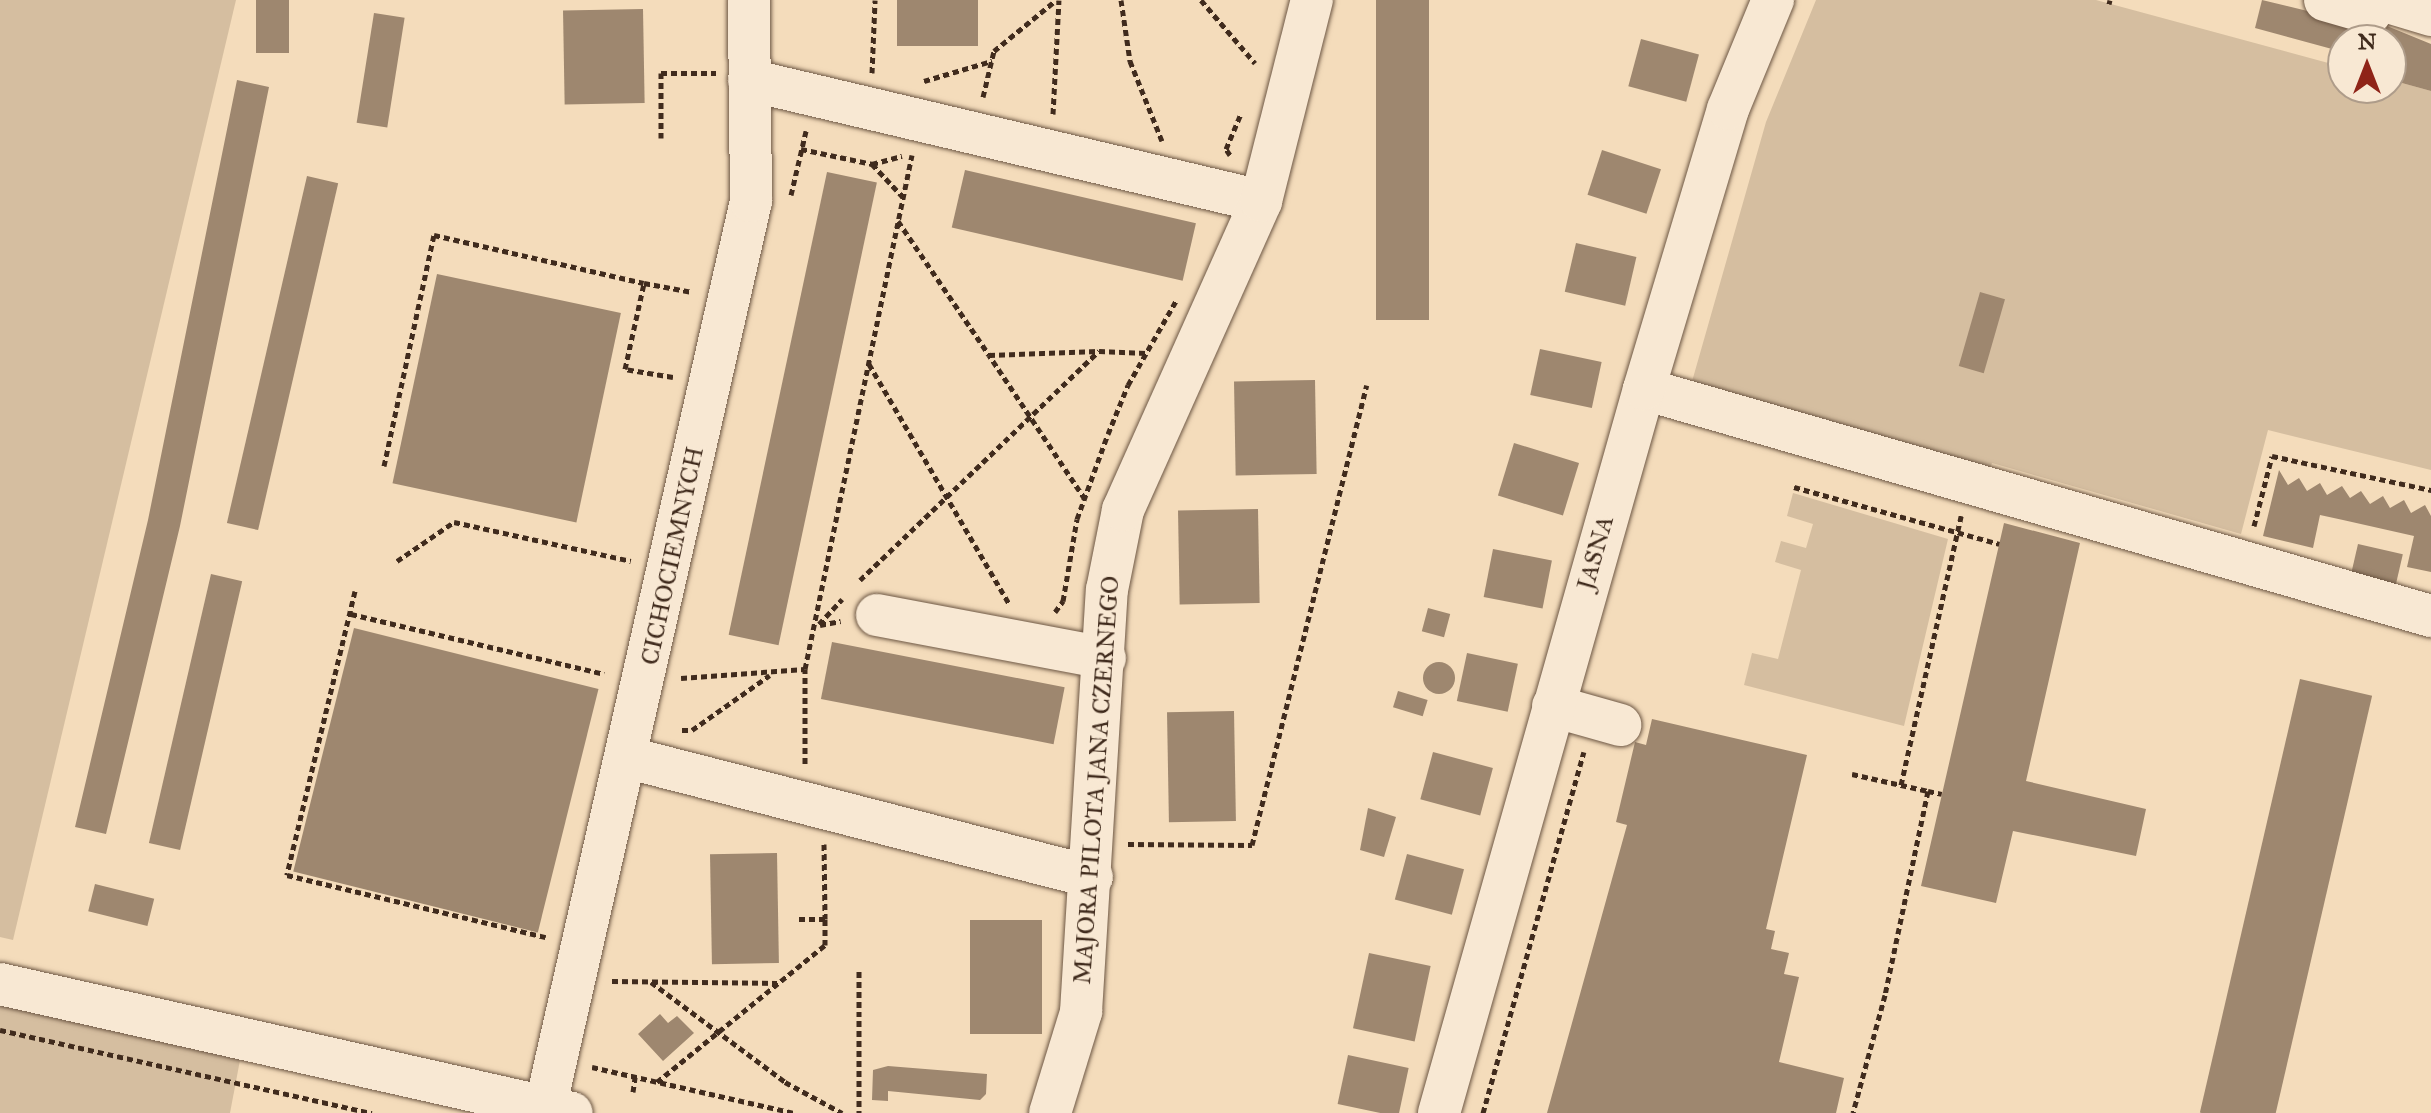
<!DOCTYPE html>
<style>
body{margin:0}
#map{position:relative;width:2431px;height:1113px;overflow:hidden;background:#f4dcbb;font-family:"IM FELL Great Primer",serif}
div>[style]{position:absolute}
.green>*{inset:0;background:#d5bea0}
.building>*{inset:0;background:#9e876f;transform-origin:0 0}
.round{border-radius:50%}
.path>*{height:5px;margin-top:-2.5px;transform-origin:0;background:repeating-linear-gradient(90deg,#402b1d 0 6px,transparent 0 10px)}
.roads{filter:drop-shadow(0 0 2px #6d5744) drop-shadow(0 0 2px #6d5744)}
.minor>*{height:42px;margin:-21px;padding:0 21px;transform-origin:21px;border-radius:21px;background:#f8e8d3}
span{translate:-50% -50%;white-space:nowrap;text-align:center;line-height:1.15;-webkit-text-stroke:6px #f8e8d3;paint-order:stroke}
.street-label{font-size:24px;color:#402b1d}
.north{position:absolute;left:2327px;top:24px;width:80px;height:80px;box-sizing:border-box;background:#f8e8d3;border:2px solid #ae9c8a;border-radius:50%;rotate:0deg;font-size:22px;font-weight:700;line-height:32px;text-align:center;color:#402b1d}
.north::after{content:'';display:block;margin:auto;width:28px;height:36px;background:#8f2418;clip-path:polygon(50% 0,100% 100%,50% 72%,0 100%)}
</style>
<div id="map">
<div class="green">
<div style="clip-path:polygon(0 0,236px 0,13px 940px,0 937px)"></div>
<div style="clip-path:polygon(1816px 0,2096px 0,2343px 67px,2343px 88px,2391px 88px,2391px 80px,2431px 91px,2431px 470px,2268px 430px,2241px 534px,1992px 463px,1989px 472px,1691px 385px,1766px 122px)"></div>
<div style="clip-path:polygon(1793px 493px,1948px 539px,1904px 726px,1744px 685px,1752px 653px,1778px 659px,1801px 570px,1775px 562px,1781px 541px,1806px 548px,1813px 524px,1787px 516px)"></div>
<div style="clip-path:polygon(0 984px,244px 1039px,230px 1113px,0 1113px)"></div>
</div>
<div class="building">
<div style="left:256px;top:0;width:33px;height:53px"></div>
<div style="left:897px;top:0;width:81px;height:46px"></div>
<div style="left:1376px;top:0;width:53px;height:320px"></div>
<div style="clip-path:polygon(2262px 0,2365px 25px,2362px 40px,2343px 40px,2343px 52px,2255px 28px)"></div>
<div style="left:643px;top:9px;width:94px;height:80px;rotate:89deg"></div>
<div style="left:374px;top:13px;width:31px;height:111px;rotate:9deg"></div>
<div style="clip-path:polygon(2387px 26px,2431px 44px,2431px 91px,2391px 80px,2391px 40px,2382px 40px)"></div>
<div style="left:1641px;top:39px;width:60px;height:49px;rotate:15deg"></div>
<div style="clip-path:polygon(237px 80px,269px 87px,180px 526px,106px 834px,75px 827px,148px 520px)"></div>
<div style="left:1602px;top:150px;width:62px;height:47px;rotate:18deg"></div>
<div style="left:965px;top:170px;width:237px;height:59px;rotate:13deg"></div>
<div style="left:827px;top:172px;width:51px;height:473px;rotate:12deg"></div>
<div style="left:307px;top:176px;width:32px;height:356px;rotate:13deg"></div>
<div style="left:1576px;top:243px;width:62px;height:50px;rotate:13deg"></div>
<div style="left:437px;top:274px;width:188px;height:214px;rotate:12deg"></div>
<div style="left:1980px;top:292px;width:26px;height:77px;rotate:16deg"></div>
<div style="left:1540px;top:349px;width:63px;height:47px;rotate:12deg"></div>
<div style="left:1315px;top:380px;width:94px;height:81px;rotate:89deg"></div>
<div style="left:1514px;top:443px;width:68px;height:55px;rotate:17deg"></div>
<div style="clip-path:polygon(2279px 470px,2288px 485px,2299px 478px,2307px 491px,2320px 483px,2327px 495px,2342px 486px,2350px 498px,2361px 491px,2370px 504px,2383px 496px,2390px 508px,2404px 500px,2411px 513px,2425px 505px,2431px 516px,2431px 572px,2407px 567px,2414px 536px,2343px 520px,2320px 515px,2313px 548px,2263px 536px)"></div>
<div style="left:1258px;top:509px;width:94px;height:80px;rotate:89deg"></div>
<div style="clip-path:polygon(2004px 523px,2080px 543px,2026px 781px,2146px 809px,2136px 856px,2013px 831px,1996px 903px,1921px 886px)"></div>
<div style="left:2358px;top:544px;width:46px;height:31px;rotate:13deg"></div>
<div style="left:1493px;top:549px;width:60px;height:49px;rotate:11deg"></div>
<div style="left:211px;top:574px;width:32px;height:276px;rotate:13deg"></div>
<div style="left:1428px;top:608px;width:23px;height:24px;rotate:15deg"></div>
<div style="left:354px;top:628px;width:252px;height:251px;rotate:14deg"></div>
<div style="left:832px;top:642px;width:237px;height:58px;rotate:11deg"></div>
<div style="left:1467px;top:653px;width:52px;height:49px;rotate:12deg"></div>
<div class="round" style="left:1423px;top:662px;width:32px;height:32px"></div>
<div style="left:2300px;top:679px;width:74px;height:445px;rotate:13deg"></div>
<div style="left:1398px;top:691px;width:31px;height:17px;rotate:17deg"></div>
<div style="left:1234px;top:711px;width:110px;height:67px;rotate:89deg"></div>
<div style="clip-path:polygon(1652px 719px,1807px 755px,1766px 929px,1775px 931px,1771px 949px,1789px 953px,1784px 974px,1799px 977px,1779px 1062px,1844px 1078px,1836px 1113px,1547px 1113px,1627px 825px,1616px 822px,1635px 742px,1646px 745px)"></div>
<div style="left:1433px;top:752px;width:62px;height:49px;rotate:15deg"></div>
<div style="clip-path:polygon(1368px 808px,1396px 817px,1384px 857px,1360px 850px)"></div>
<div style="left:777px;top:853px;width:110px;height:67px;rotate:89deg"></div>
<div style="left:1407px;top:854px;width:59px;height:47px;rotate:15deg"></div>
<div style="left:95px;top:884px;width:61px;height:28px;rotate:14deg"></div>
<div style="left:970px;top:920px;width:72px;height:114px"></div>
<div style="left:1369px;top:953px;width:63px;height:77px;rotate:12deg"></div>
<div style="clip-path:polygon(660px 1014px,668px 1023px,677px 1016px,694px 1033px,663px 1061px,638px 1034px)"></div>
<div style="left:1348px;top:1055px;width:62px;height:50px;rotate:12deg"></div>
<div style="clip-path:polygon(888px 1066px,987px 1074px,986px 1094px,980px 1100px,888px 1091px,888px 1101px,872px 1100px,873px 1070px)"></div>
</div>
<div class="path">
<div style="left:1121px;top:0;width:62px;rotate:81.6deg"></div>
<div style="left:1130px;top:61px;width:86px;rotate:68.2deg"></div>
<div style="left:1201px;top:0;width:83px;rotate:49.4deg"></div>
<div style="left:2109px;top:4px;width:4px;rotate:-76deg"></div>
<div style="left:872px;top:73px;width:73px;rotate:-87.6deg"></div>
<div style="left:924px;top:81px;width:71px;rotate:-16.4deg"></div>
<div style="left:983px;top:97px;width:47px;rotate:-76.6deg"></div>
<div style="left:994px;top:51px;width:80px;rotate:-39.4deg"></div>
<div style="left:1053px;top:114px;width:114px;rotate:-87deg"></div>
<div style="left:661px;top:138px;width:65px;rotate:-90deg"></div>
<div style="left:661px;top:73px;width:55px"></div>
<div style="left:801px;top:149px;width:73px;rotate:11.9deg"></div>
<div style="left:872px;top:164px;width:31px;rotate:-15deg"></div>
<div style="left:1230px;top:155px;width:7px;rotate:-124deg"></div>
<div style="left:1226px;top:149px;width:39px;rotate:-67deg"></div>
<div style="left:872px;top:164px;width:45px;rotate:46.8deg"></div>
<div style="left:791px;top:195px;width:66px;rotate:-76.8deg"></div>
<div style="left:898px;top:221px;width:162px;rotate:55.8deg"></div>
<div style="left:869px;top:364px;width:278px;rotate:59.7deg"></div>
<div style="left:673px;top:377px;width:49px;rotate:-170.5deg"></div>
<div style="left:625px;top:369px;width:88px;rotate:-77.5deg"></div>
<div style="left:644px;top:283px;width:49px;rotate:10.6deg"></div>
<div style="left:384px;top:466px;width:236px;rotate:-77.8deg"></div>
<div style="left:434px;top:235px;width:215px;rotate:12.9deg"></div>
<div style="left:1794px;top:487px;width:213px;rotate:15.5deg"></div>
<div style="left:1085px;top:499px;width:173px;rotate:-123.7deg"></div>
<div style="left:989px;top:355px;width:109px;rotate:-2.1deg"></div>
<div style="left:2254px;top:526px;width:72px;rotate:-75.6deg"></div>
<div style="left:2272px;top:456px;width:163px;rotate:12.1deg"></div>
<div style="left:397px;top:561px;width:69px;rotate:-34.4deg"></div>
<div style="left:454px;top:522px;width:181px;rotate:12.4deg"></div>
<div style="left:860px;top:580px;width:331px;rotate:-43.8deg"></div>
<div style="left:1099px;top:351px;width:47px;rotate:2.4deg"></div>
<div style="left:355px;top:591px;width:292px;rotate:103.5deg"></div>
<div style="left:287px;top:875px;width:266px;rotate:13.5deg"></div>
<div style="left:1055px;top:612px;width:14px;rotate:-54deg"></div>
<div style="left:1063px;top:601px;width:83px;rotate:-80.3deg"></div>
<div style="left:1077px;top:519px;width:90px;rotate:-70deg"></div>
<div style="left:1108px;top:434px;width:53px;rotate:-67.8deg"></div>
<div style="left:1128px;top:385px;width:97px;rotate:-60.3deg"></div>
<div style="left:351px;top:614px;width:260px;rotate:13.3deg"></div>
<div style="left:819px;top:624px;width:34px;rotate:-47deg"></div>
<div style="left:820px;top:625px;width:21px;rotate:-11deg"></div>
<div style="left:681px;top:678px;width:124px;rotate:-4.2deg"></div>
<div style="left:805px;top:669px;width:525px;rotate:-78.24deg"></div>
<div style="left:682px;top:730px;width:10px"></div>
<div style="left:692px;top:730px;width:95px;rotate:-35.2deg"></div>
<div style="left:805px;top:764px;width:95px;rotate:-90deg"></div>
<div style="left:1852px;top:774px;width:78px;rotate:12.6deg"></div>
<div style="left:1928px;top:791px;width:208px;rotate:101.9deg"></div>
<div style="left:1885px;top:995px;width:122px;rotate:105.2deg"></div>
<div style="left:1901px;top:785px;width:276px;rotate:-77.4deg"></div>
<div style="left:1928px;top:791px;width:14px;rotate:12deg"></div>
<div style="left:824px;top:844px;width:75px;rotate:89.2deg"></div>
<div style="left:1128px;top:844px;width:124px;rotate:0.5deg"></div>
<div style="left:1252px;top:845px;width:474px;rotate:-76deg"></div>
<div style="left:859px;top:971px;width:142px;rotate:90deg"></div>
<div style="left:612px;top:981px;width:165px;rotate:0.7deg"></div>
<div style="left:651px;top:982px;width:167px;rotate:36.7deg"></div>
<div style="left:785px;top:1082px;width:65px;rotate:28.5deg"></div>
<div style="left:0;top:1030px;width:381px;rotate:12.6deg"></div>
<div style="left:592px;top:1067px;width:208px;rotate:12.8deg"></div>
<div style="left:657px;top:1082px;width:217px;rotate:-39.2deg"></div>
<div style="left:825px;top:945px;width:26px;rotate:-90deg"></div>
<div style="left:825px;top:919px;width:28px;rotate:180deg"></div>
<div style="left:633px;top:1092px;width:15px;rotate:-82deg"></div>
<div style="left:1483px;top:1113px;width:375px;rotate:-74.4deg"></div>
</div>
<div class="roads">
<div class="minor">
<div style="left:2325px;top:0;width:47px;rotate:16.1deg"></div>
<div style="left:2370px;top:13px;width:13px;rotate:-77deg"></div>
<div style="left:2381px;top:0;width:52px;rotate:16.7deg"></div>
<div style="left:749px;top:80px;width:526px;rotate:13.3deg"></div>
<div style="left:1644px;top:389px;width:819px;rotate:16.09deg"></div>
<div style="left:877px;top:615px;width:232px;rotate:10.7deg"></div>
<div style="left:1553px;top:706px;width:70px;rotate:15.8deg"></div>
<div style="left:629px;top:758px;width:478px;rotate:14.4deg"></div>
<div style="left:0;top:984px;width:586px;rotate:12.71deg"></div>
<div style="left:544px;top:1113px;width:935px;rotate:-77.21deg"></div>
<div style="left:751px;top:201px;width:201px;rotate:-90.6deg"></div>
<div style="left:1050px;top:1113px;width:106px;rotate:-72.9deg"></div>
<div style="left:1081px;top:1012px;width:423px;rotate:-86.5deg"></div>
<div style="left:1107px;top:590px;width:82px;rotate:-78.7deg"></div>
<div style="left:1123px;top:510px;width:338px;rotate:-65.9deg"></div>
<div style="left:1261px;top:201px;width:207px;rotate:-75.8deg"></div>
<div style="left:1439px;top:1113px;width:752px;rotate:-74.19deg"></div>
<div style="left:1644px;top:389px;width:292px;rotate:-73.3deg"></div>
<div style="left:1728px;top:109px;width:118px;rotate:-67.6deg"></div>
</div>
</div>
<div class="street-label">
<span style="left:1596px;top:553px;rotate:-74deg">JASNA</span>
<span style="left:673px;top:556px;rotate:-78deg">CICHOCIEMNYCH</span>
<span style="left:1097px;top:780px;rotate:-86deg">MAJORA PILOTA JANA CZERNEGO</span>
</div>
<div class="north">N</div>
</div>
